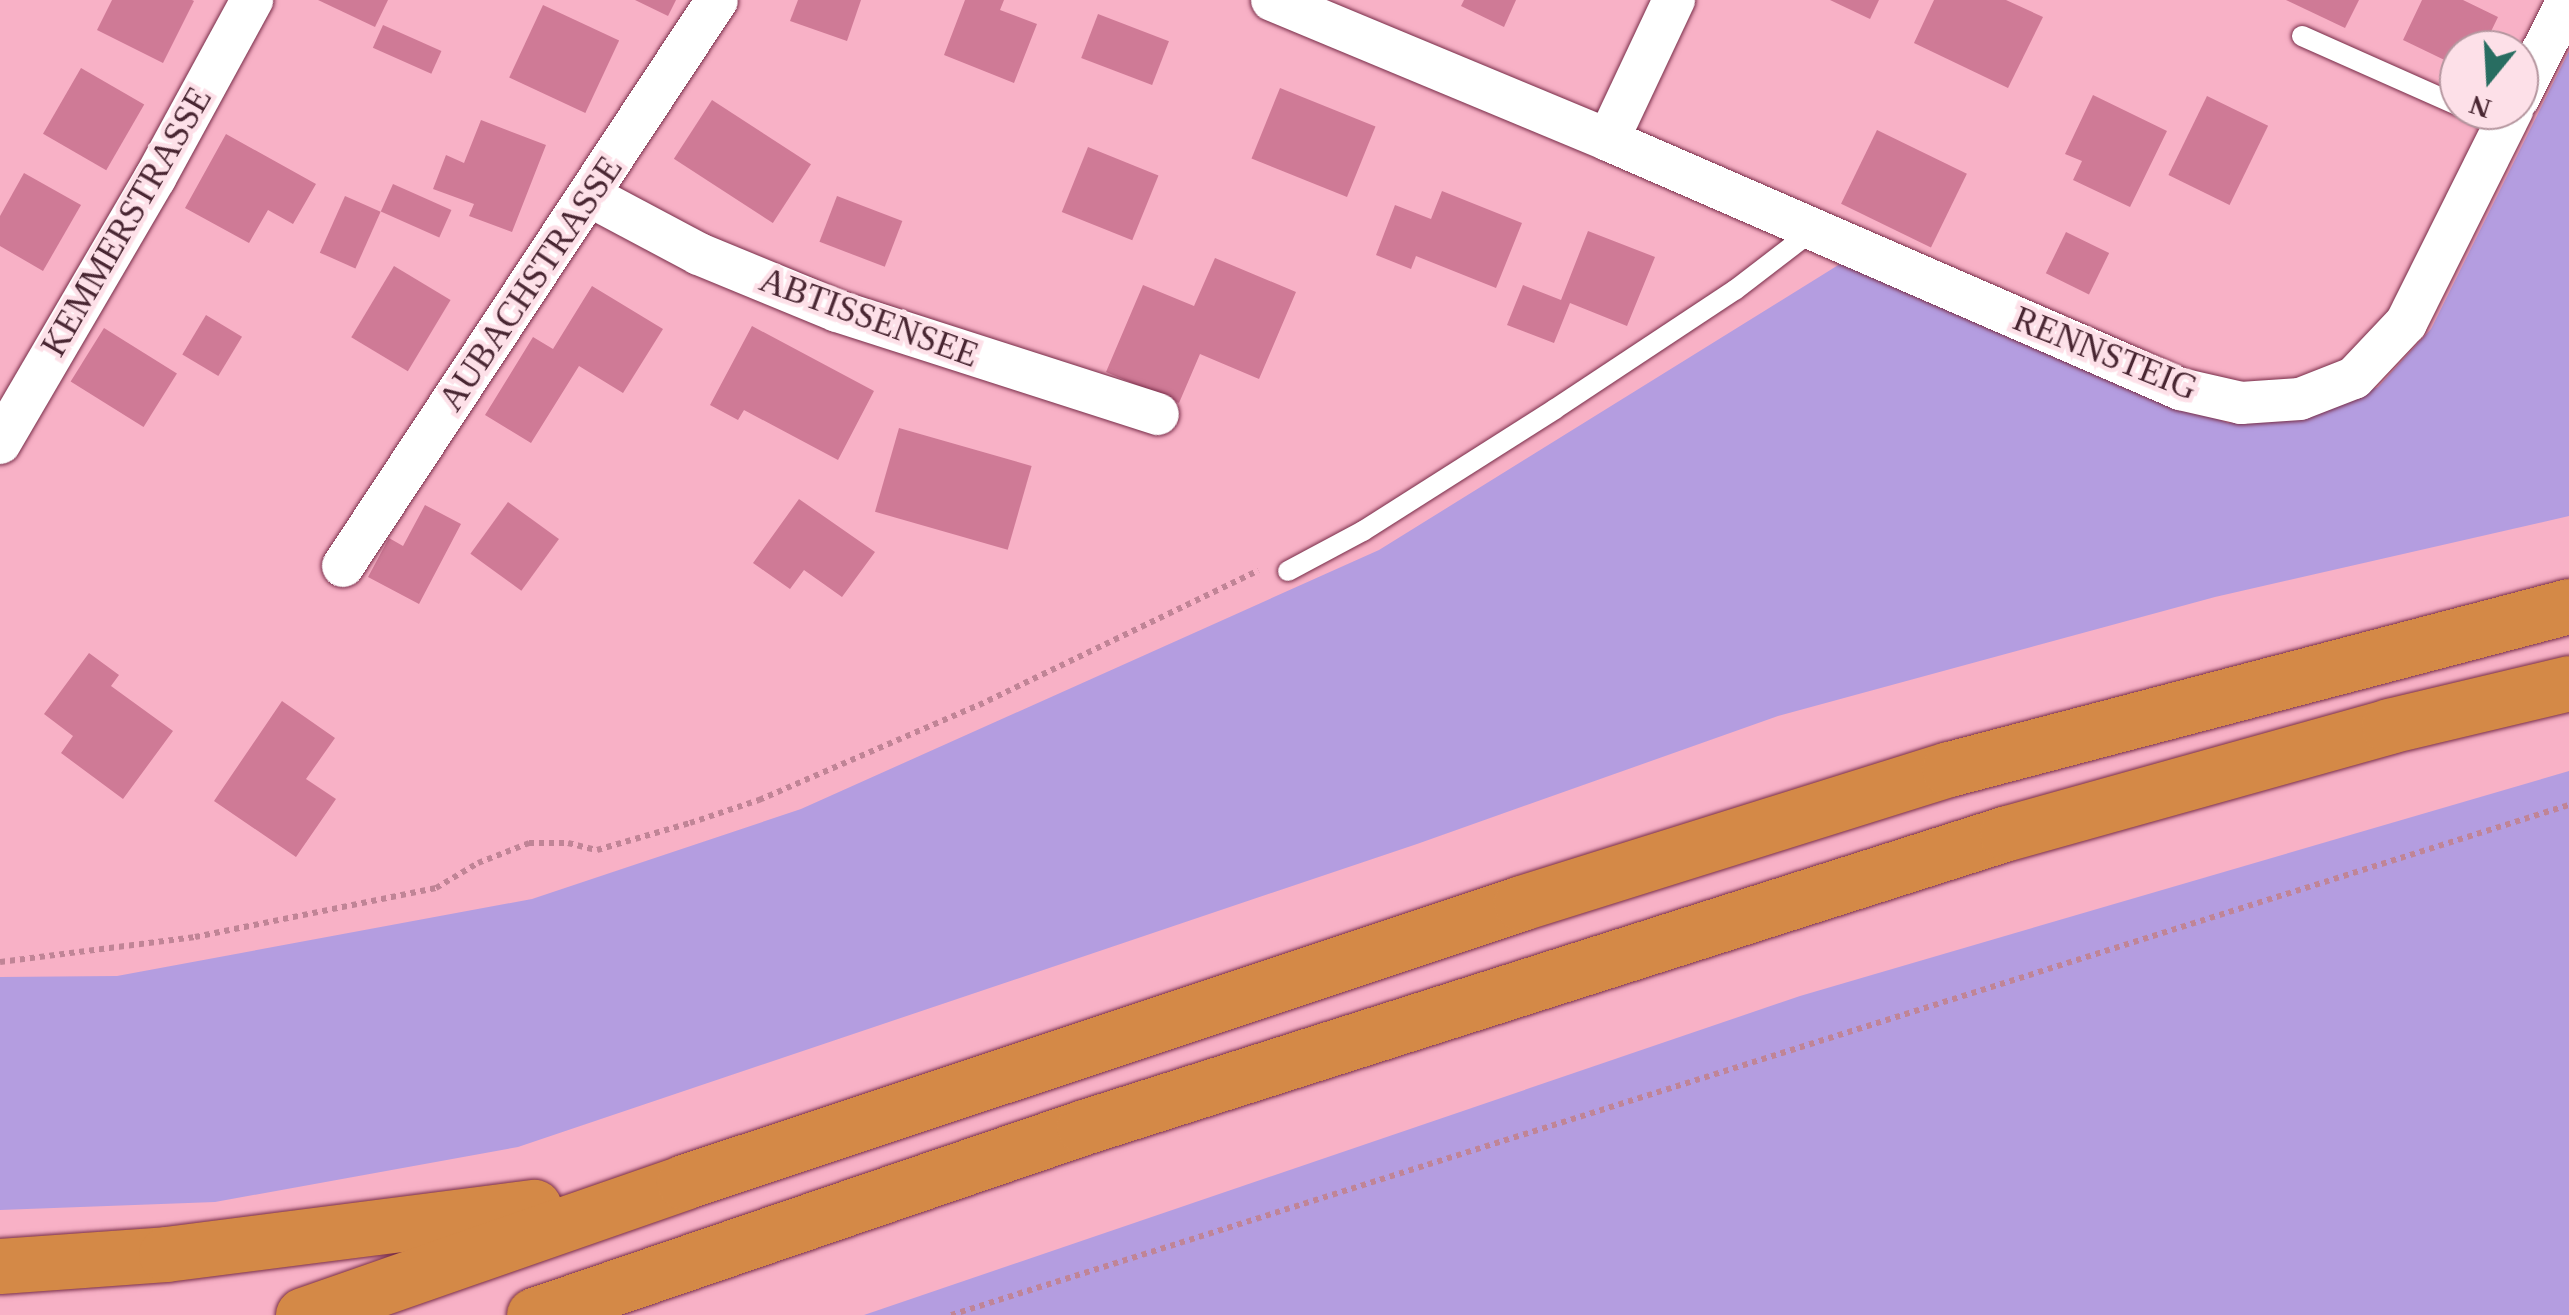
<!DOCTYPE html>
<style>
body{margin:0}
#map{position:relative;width:2569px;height:1315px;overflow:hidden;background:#f8b1c6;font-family:"Times New Roman",serif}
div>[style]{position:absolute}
.green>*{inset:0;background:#b49de0}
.building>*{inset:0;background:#cf7a96;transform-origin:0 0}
.path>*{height:6px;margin-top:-3px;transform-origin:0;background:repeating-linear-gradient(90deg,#c08496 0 5px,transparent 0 10px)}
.roads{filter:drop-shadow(0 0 2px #772c48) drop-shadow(0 0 2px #772c48)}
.lane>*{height:20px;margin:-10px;padding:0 10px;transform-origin:10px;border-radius:10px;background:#fff}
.street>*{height:42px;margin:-21px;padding:0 21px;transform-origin:21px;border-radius:21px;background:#fff}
.highway>*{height:55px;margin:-27.5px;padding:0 27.5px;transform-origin:27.5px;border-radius:27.5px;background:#d48947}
span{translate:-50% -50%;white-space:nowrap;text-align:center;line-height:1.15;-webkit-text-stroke:9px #fde0e8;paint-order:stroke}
.street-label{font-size:35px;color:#492632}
.north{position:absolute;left:2439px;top:30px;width:100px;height:100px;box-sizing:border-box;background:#fde0e8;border:2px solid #b5969f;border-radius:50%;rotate:198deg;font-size:28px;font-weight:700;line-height:40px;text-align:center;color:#492632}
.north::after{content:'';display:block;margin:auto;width:35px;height:45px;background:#286d61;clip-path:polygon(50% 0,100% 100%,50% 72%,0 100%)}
</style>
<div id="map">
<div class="green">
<div style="clip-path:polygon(2569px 51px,2569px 516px,2215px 597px,1778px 716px,1417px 844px,518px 1147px,215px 1202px,0 1210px,0 977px,117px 976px,532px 899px,801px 809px,1379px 550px,1840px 264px,2228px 423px,2323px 409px,2378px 387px,2431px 329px)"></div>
<div style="clip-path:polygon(2569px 771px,2569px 1315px,864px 1315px,1800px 996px)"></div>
</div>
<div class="building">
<div style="clip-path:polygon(112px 0,192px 0,194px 1px,163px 63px,97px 30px)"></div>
<div style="clip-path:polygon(318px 0,388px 0,375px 27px)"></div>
<div style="clip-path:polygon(635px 0,676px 0,668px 16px)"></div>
<div style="clip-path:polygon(798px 0,861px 0,847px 41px,790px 21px)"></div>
<div style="clip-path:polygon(965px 0,1004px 0,1000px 10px,1037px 24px,1014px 83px,944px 55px)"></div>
<div style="clip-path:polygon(1464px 0,1516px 0,1504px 27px,1461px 6px)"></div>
<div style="clip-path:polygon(1830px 0,1879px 0,1870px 19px)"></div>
<div style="clip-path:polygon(1934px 0,2006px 0,2043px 17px,2008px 88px,1914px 43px)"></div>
<div style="clip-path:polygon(2286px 0,2359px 0,2345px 28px)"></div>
<div style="clip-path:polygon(2422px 0,2463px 0,2498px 17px,2482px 50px,2459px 50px,2459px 67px,2403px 40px)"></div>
<div style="left:543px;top:5px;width:84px;height:80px;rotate:25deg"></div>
<div style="left:1098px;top:14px;width:76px;height:47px;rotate:21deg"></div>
<div style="left:383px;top:25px;width:64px;height:25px;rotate:24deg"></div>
<div style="left:81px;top:68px;width:73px;height:76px;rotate:30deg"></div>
<div style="left:1280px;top:88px;width:103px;height:76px;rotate:22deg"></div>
<div style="clip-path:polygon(2093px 95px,2167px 131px,2130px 207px,2073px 180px,2082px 161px,2065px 154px)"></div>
<div style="left:2207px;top:96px;width:68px;height:88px;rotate:26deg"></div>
<div style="left:712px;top:100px;width:118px;height:70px;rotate:33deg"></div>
<div style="clip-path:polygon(481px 120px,546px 145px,512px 232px,469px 216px,474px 204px,433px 189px,446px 155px,464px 163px)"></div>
<div style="left:1877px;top:130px;width:100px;height:82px;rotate:26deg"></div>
<div style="clip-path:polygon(226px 134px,316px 184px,293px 224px,268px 210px,249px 243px,185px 208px)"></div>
<div style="left:1088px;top:147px;width:76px;height:70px;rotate:22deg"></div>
<div style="clip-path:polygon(24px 173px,81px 205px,43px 271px,0 246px,0 216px)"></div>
<div style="left:393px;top:184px;width:64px;height:30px;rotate:24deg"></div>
<div style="clip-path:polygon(1442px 191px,1522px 223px,1496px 288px,1416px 256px,1411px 269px,1376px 255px,1395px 205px,1431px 219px)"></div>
<div style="left:345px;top:196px;width:39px;height:62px;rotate:24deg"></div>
<div style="left:837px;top:196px;width:70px;height:49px;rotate:21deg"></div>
<div style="clip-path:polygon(1588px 231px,1655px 257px,1627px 326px,1570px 303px,1554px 343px,1507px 325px,1523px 285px,1561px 300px)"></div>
<div style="left:2066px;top:232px;width:48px;height:46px;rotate:26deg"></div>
<div style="clip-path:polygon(1215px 258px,1296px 292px,1259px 379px,1200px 354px,1179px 403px,1106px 372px,1143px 285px,1194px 306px)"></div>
<div style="left:394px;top:266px;width:66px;height:83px;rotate:31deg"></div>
<div style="clip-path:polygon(592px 286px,663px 329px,623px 393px,579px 366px,531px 443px,485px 415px,533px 337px,553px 349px)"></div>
<div style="left:206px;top:315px;width:42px;height:46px;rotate:31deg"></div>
<div style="clip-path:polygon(752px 326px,874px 391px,838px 460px,744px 410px,738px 420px,710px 405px)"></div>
<div style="left:104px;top:328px;width:86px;height:63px;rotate:32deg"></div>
<div style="left:899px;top:428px;width:138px;height:87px;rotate:16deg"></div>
<div style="clip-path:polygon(799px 499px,875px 552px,842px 597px,804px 570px,790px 589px,753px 563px)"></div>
<div style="left:508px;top:502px;width:63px;height:64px;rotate:36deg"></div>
<div style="clip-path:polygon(425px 505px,461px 524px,419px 604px,368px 577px,389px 538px,403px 546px)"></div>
<div style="clip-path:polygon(89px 653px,119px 675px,111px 686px,173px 731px,123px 799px,61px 753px,73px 736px,44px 714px)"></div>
<div style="clip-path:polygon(282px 701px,335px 738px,306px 779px,336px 799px,296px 857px,214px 801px)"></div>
</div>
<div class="path">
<div style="left:0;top:962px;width:197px;rotate:-7.3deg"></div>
<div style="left:195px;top:937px;width:246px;rotate:-11.5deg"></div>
<div style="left:436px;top:888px;width:49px;rotate:-30.8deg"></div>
<div style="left:478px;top:863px;width:55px;rotate:-21.4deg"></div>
<div style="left:529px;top:843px;width:39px"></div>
<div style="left:568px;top:843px;width:30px;rotate:14deg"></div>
<div style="left:597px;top:850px;width:97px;rotate:-16.2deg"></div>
<div style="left:690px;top:823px;width:73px;rotate:-18.4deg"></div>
<div style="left:759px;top:800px;width:240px;rotate:-23.4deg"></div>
<div style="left:979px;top:705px;width:310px;rotate:-25.7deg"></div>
<div style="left:951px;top:1315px;width:1696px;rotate:-17.5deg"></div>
</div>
<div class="roads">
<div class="lane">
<div style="left:2302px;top:36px;width:172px;rotate:24deg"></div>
<div style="left:2467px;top:110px;width:41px;rotate:24.7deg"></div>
<div style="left:1288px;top:571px;width:85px;rotate:-28.1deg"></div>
<div style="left:1363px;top:531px;width:227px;rotate:-32.4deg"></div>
<div style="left:1555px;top:409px;width:216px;rotate:-33.5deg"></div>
<div style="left:1735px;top:290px;width:97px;rotate:-37.5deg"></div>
</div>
<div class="street">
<div style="left:1272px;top:0;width:364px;rotate:22.6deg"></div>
<div style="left:1608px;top:140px;width:624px;rotate:23.52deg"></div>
<div style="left:2180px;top:389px;width:63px;rotate:12.9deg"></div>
<div style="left:2241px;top:403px;width:59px;rotate:-3.9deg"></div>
<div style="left:2300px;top:399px;width:58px;rotate:-21.3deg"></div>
<div style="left:2354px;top:378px;width:76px;rotate:-46.6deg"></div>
<div style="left:2406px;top:323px;width:238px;rotate:-63.5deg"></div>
<div style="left:2519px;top:97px;width:109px;rotate:-63.2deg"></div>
<div style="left:1608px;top:140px;width:155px;rotate:-64.8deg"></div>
<div style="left:590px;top:196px;width:123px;rotate:28deg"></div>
<div style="left:699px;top:254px;width:149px;rotate:22.4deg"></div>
<div style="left:837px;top:311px;width:337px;rotate:17.8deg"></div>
<div style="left:0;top:443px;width:307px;rotate:-59.7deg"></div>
<div style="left:155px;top:178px;width:203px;rotate:-61.4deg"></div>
<div style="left:343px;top:566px;width:678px;rotate:-56.54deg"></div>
</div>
<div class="highway">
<div style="left:0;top:1266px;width:166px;rotate:-4.1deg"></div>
<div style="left:166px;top:1254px;width:371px;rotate:-7.3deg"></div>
<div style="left:303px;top:1315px;width:404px;rotate:-19.2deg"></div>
<div style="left:684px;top:1182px;width:882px;rotate:-18.43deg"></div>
<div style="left:1521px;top:903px;width:448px;rotate:-17.4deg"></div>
<div style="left:1949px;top:769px;width:641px;rotate:-14.73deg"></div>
<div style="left:534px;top:1315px;width:581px;rotate:-18.87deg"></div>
<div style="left:1084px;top:1127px;width:969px;rotate:-17.67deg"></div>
<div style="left:2007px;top:833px;width:397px;rotate:-15.6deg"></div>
<div style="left:2389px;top:726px;width:185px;rotate:-13.4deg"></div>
</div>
</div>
<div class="street-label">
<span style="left:127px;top:222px;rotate:-60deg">KEMMERSTRASSE</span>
<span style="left:531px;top:284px;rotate:-56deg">AUBACHSTRASSE</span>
<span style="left:869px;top:318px;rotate:20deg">ABTISSENSEE</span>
<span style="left:2105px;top:354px;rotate:22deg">RENNSTEIG</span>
</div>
<div class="north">N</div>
</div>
